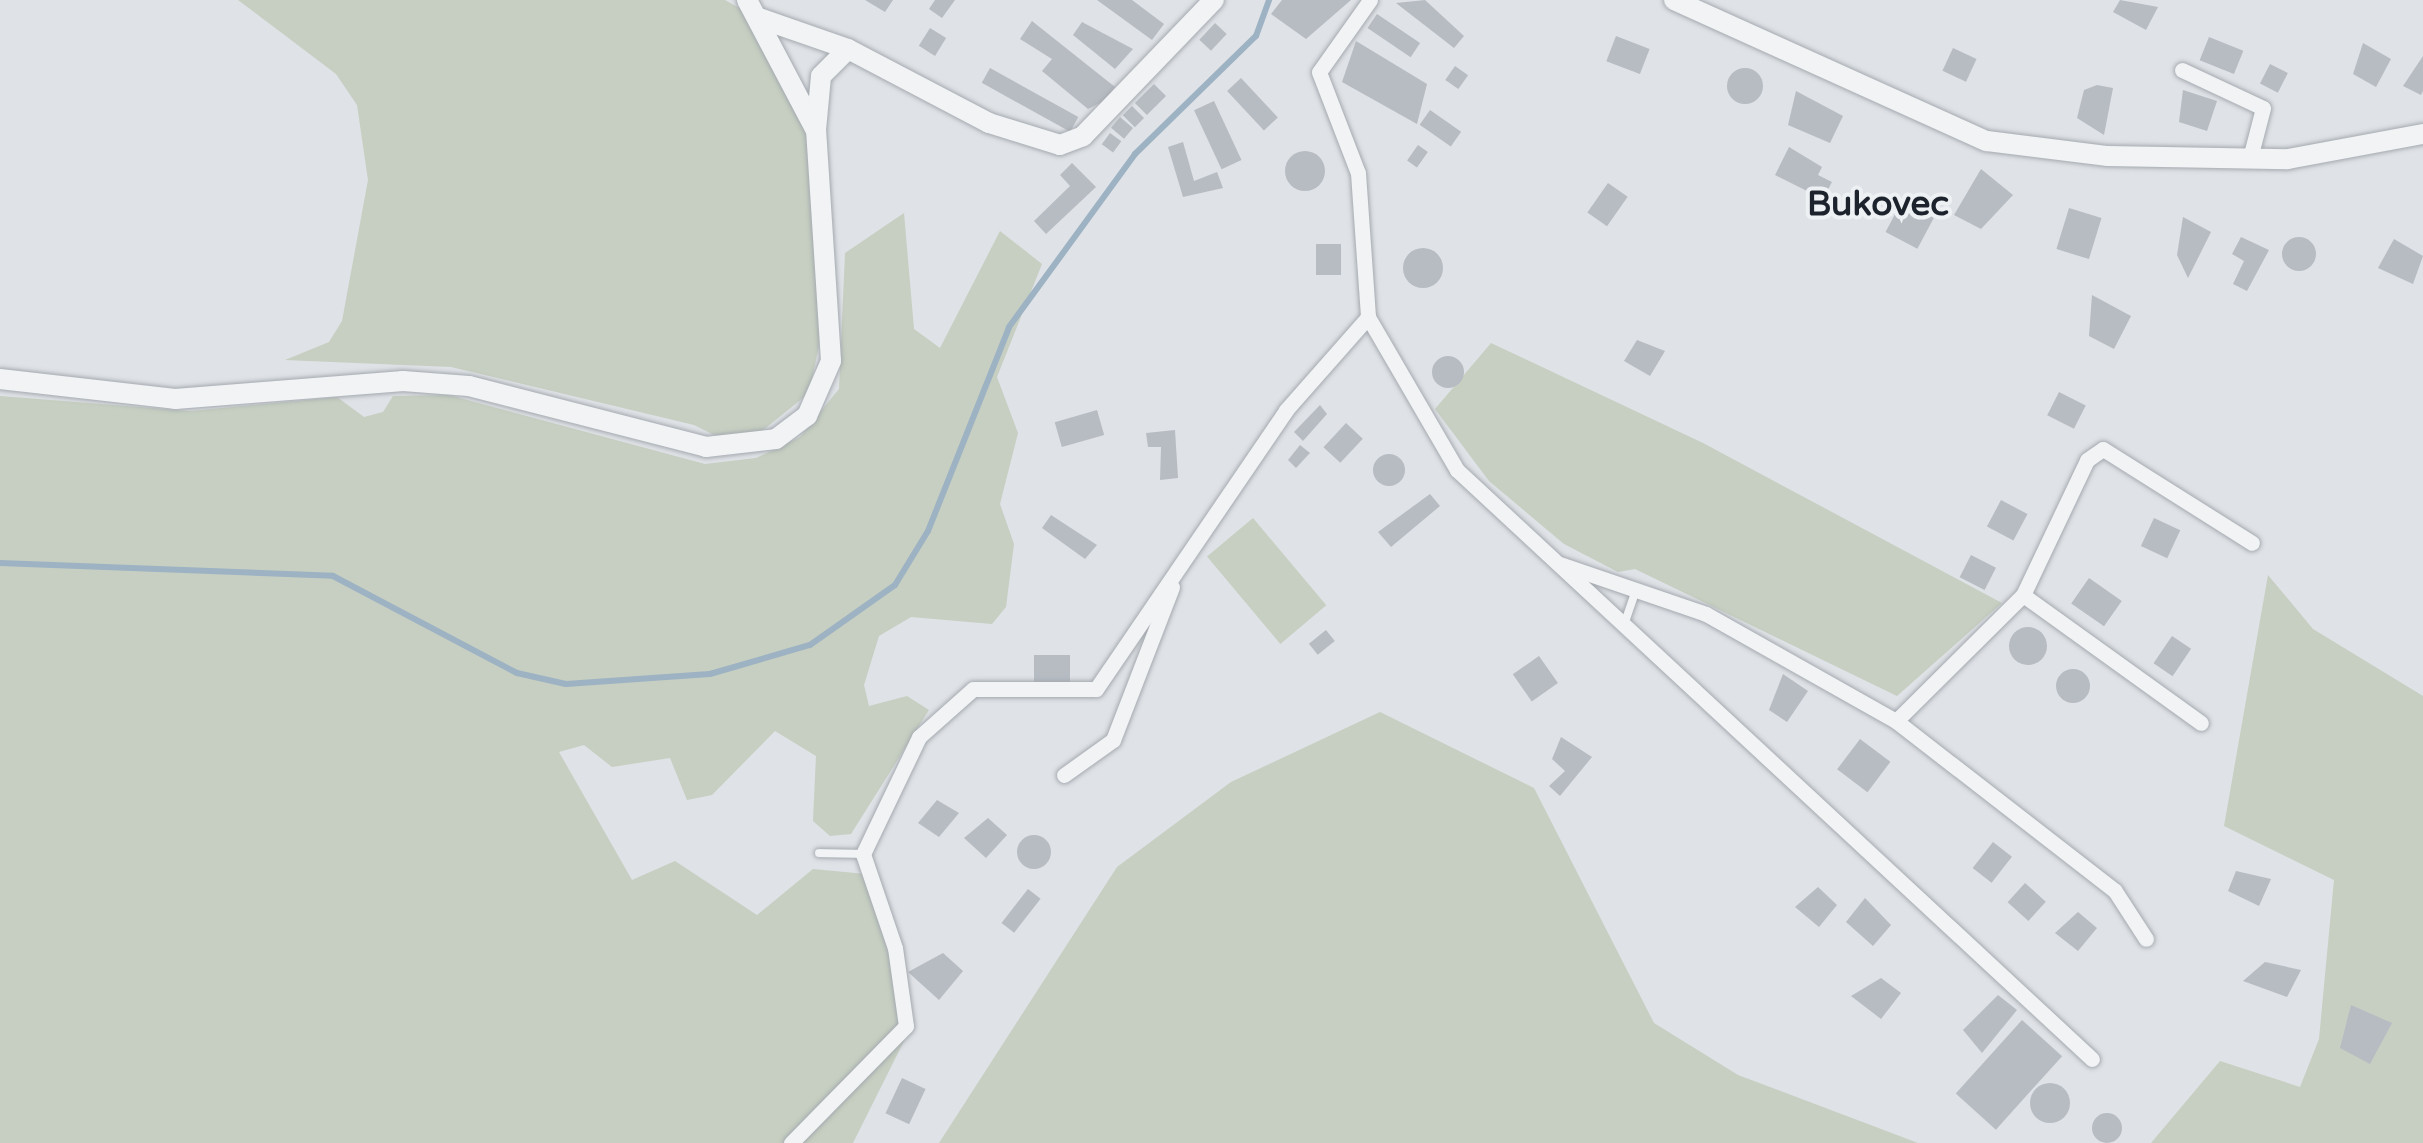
<!DOCTYPE html>
<style>
body{margin:0}
#map{position:relative;width:2423px;height:1143px;overflow:hidden;background:#dfe2e6;font-family:"Varela Round",sans-serif}
div>[style]{position:absolute}
.green>*{inset:0;background:#c6cfc1;transform-origin:0 0}
.stream>*{height:6px;margin:-3px;padding:0 3px;transform-origin:3px;border-radius:3px;background:#9db2c3}
.building>*{inset:0;background:#b7bcc3;transform-origin:0 0}
.round{border-radius:50%}
.roads{filter:drop-shadow(0 0 2px #a5aab0) drop-shadow(0 0 2px #a5aab0)}
.service>*{height:8px;margin:-4px;padding:0 4px;transform-origin:4px;border-radius:4px;background:#f1f3f5}
.minor>*{height:15px;margin:-7.5px;padding:0 7.5px;transform-origin:7.5px;border-radius:7.5px;background:#f1f3f5}
.tertiary>*{height:20px;margin:-10px;padding:0 10px;transform-origin:10px;border-radius:10px;background:#f1f3f5}
span{translate:-50% -50%;white-space:nowrap;text-align:center;line-height:1.15;-webkit-text-stroke:8px #eef1f4;paint-order:stroke}
.quarter-label{font-size:35px;color:#1c232d;font-weight:700}
</style>
<div id="map">
<div class="green">
<div style="clip-path:polygon(238px 0,725px 0,741px 9px,806px 130px,822px 332px,809px 393px,762px 431px,726px 441px,694px 425px,451px 367px,285px 360px,329px 342px,342px 321px,368px 180px,357px 105px,336px 74px)"></div>
<div style="clip-path:polygon(904px 213px,914px 329px,940px 348px,1000px 231px,1042px 264px,997px 377px,1018px 433px,1000px 504px,1014px 544px,1006px 607px,992px 624px,911px 617px,879px 636px,864px 685px,869px 706px,907px 696px,929px 710px,851px 834px,830px 836px,813px 821px,816px 756px,775px 731px,712px 795px,687px 800px,670px 758px,612px 767px,584px 745px,559px 752px,632px 880px,675px 861px,757px 915px,813px 869px,866px 874px,901px 998px,904px 1041px,853px 1143px,0 1143px,0 396px,190px 411px,337px 397px,364px 417px,383px 412px,393px 396px,449px 395px,705px 464px,756px 458px,800px 437px,839px 389px,845px 253px)"></div>
<div style="clip-path:polygon(1491px 343px,1703px 443px,2002px 603px,1897px 696px,1635px 569px,1618px 572px,1564px 544px,1489px 481px,1435px 409px)"></div>
<div style="left:1253px;top:518px;width:114px;height:60px;rotate:50deg"></div>
<div style="clip-path:polygon(2268px 575px,2313px 629px,2423px 696px,2423px 1143px,2151px 1143px,2220px 1061px,2300px 1087px,2319px 1039px,2334px 880px,2224px 826px)"></div>
<div style="clip-path:polygon(1380px 712px,1534px 788px,1654px 1023px,1738px 1075px,1918px 1143px,939px 1143px,1117px 867px,1231px 782px)"></div>
</div>
<div class="stream">
<div style="left:0;top:563px;width:333px;rotate:2.2deg"></div>
<div style="left:333px;top:576px;width:208px;rotate:27.8deg"></div>
<div style="left:517px;top:673px;width:50px;rotate:12.7deg"></div>
<div style="left:566px;top:684px;width:144px;rotate:-4deg"></div>
<div style="left:710px;top:674px;width:104px;rotate:-16.2deg"></div>
<div style="left:810px;top:645px;width:104px;rotate:-35.2deg"></div>
<div style="left:895px;top:585px;width:63px;rotate:-58.6deg"></div>
<div style="left:928px;top:531px;width:219px;rotate:-68.3deg"></div>
<div style="left:1009px;top:327px;width:214px;rotate:-53.9deg"></div>
<div style="left:1135px;top:154px;width:169px;rotate:-44.3deg"></div>
<div style="left:1256px;top:36px;width:38px;rotate:-70deg"></div>
</div>
<div class="building">
<div style="clip-path:polygon(865px 0,893px 0,885px 12px)"></div>
<div style="clip-path:polygon(935px 0,955px 0,942px 18px,929px 9px)"></div>
<div style="clip-path:polygon(1097px 0,1132px 0,1164px 24px,1152px 40px)"></div>
<div style="clip-path:polygon(1282px 0,1351px 0,1306px 39px,1271px 14px)"></div>
<div style="clip-path:polygon(1425px 0,1464px 36px,1454px 48px,1396px 3px)"></div>
<div style="clip-path:polygon(2120px 0,2158px 7px,2146px 30px,2113px 12px)"></div>
<div style="left:1377px;top:14px;width:52px;height:17px;rotate:34deg"></div>
<div style="clip-path:polygon(1032px 21px,1115px 87px,1104px 101px,1088px 109px,1042px 71px,1052px 59px,1020px 39px)"></div>
<div style="clip-path:polygon(1082px 22px,1133px 49px,1115px 69px,1073px 35px)"></div>
<div style="left:1215px;top:23px;width:16px;height:23px;rotate:43deg"></div>
<div style="left:930px;top:28px;width:19px;height:21px;rotate:32deg"></div>
<div style="left:1616px;top:36px;width:36px;height:27px;rotate:21deg"></div>
<div style="left:2209px;top:37px;width:37px;height:25px;rotate:22deg"></div>
<div style="clip-path:polygon(1356px 41px,1427px 84px,1417px 124px,1342px 82px)"></div>
<div style="clip-path:polygon(2363px 43px,2391px 59px,2376px 87px,2353px 74px)"></div>
<div style="left:1953px;top:48px;width:26px;height:25px;rotate:25deg"></div>
<div style="clip-path:polygon(2423px 56px,2423px 91px,2421px 95px,2403px 86px)"></div>
<div style="left:2270px;top:64px;width:20px;height:22px;rotate:27deg"></div>
<div style="left:1455px;top:66px;width:16px;height:17px;rotate:35deg"></div>
<div style="left:990px;top:68px;width:101px;height:17px;rotate:29deg"></div>
<div class="round" style="left:1727px;top:68px;width:36px;height:36px"></div>
<div style="left:1241px;top:78px;width:54px;height:19px;rotate:47deg"></div>
<div style="left:1154px;top:84px;width:17px;height:27px;rotate:45deg"></div>
<div style="clip-path:polygon(2097px 85px,2113px 88px,2104px 135px,2077px 118px,2084px 90px)"></div>
<div style="clip-path:polygon(2183px 90px,2217px 101px,2207px 131px,2179px 122px)"></div>
<div style="clip-path:polygon(1796px 91px,1843px 116px,1830px 143px,1788px 125px)"></div>
<div style="left:1214px;top:101px;width:65px;height:22px;rotate:65deg"></div>
<div style="left:1132px;top:106px;width:17px;height:13px;rotate:45deg"></div>
<div style="left:1430px;top:110px;width:38px;height:18px;rotate:35deg"></div>
<div style="left:1120px;top:117px;width:17px;height:14px;rotate:40deg"></div>
<div style="left:1110px;top:133px;width:14px;height:14px;rotate:36deg"></div>
<div style="clip-path:polygon(1183px 142px,1194px 181px,1217px 172px,1223px 188px,1183px 197px,1168px 147px)"></div>
<div style="left:1418px;top:145px;width:12px;height:19px;rotate:35deg"></div>
<div style="clip-path:polygon(1789px 147px,1822px 167px,1818px 175px,1832px 182px,1823px 199px,1775px 175px)"></div>
<div class="round" style="left:1285px;top:151px;width:40px;height:40px"></div>
<div style="clip-path:polygon(1072px 163px,1096px 187px,1046px 234px,1034px 221px,1070px 186px,1060px 175px)"></div>
<div style="clip-path:polygon(1981px 169px,2013px 195px,1981px 229px,1954px 215px)"></div>
<div style="left:1608px;top:183px;width:24px;height:36px;rotate:35deg"></div>
<div style="left:1902px;top:201px;width:36px;height:35px;rotate:28deg"></div>
<div style="left:2069px;top:208px;width:34px;height:43px;rotate:17deg"></div>
<div style="clip-path:polygon(2183px 217px,2211px 232px,2188px 278px,2177px 255px)"></div>
<div class="round" style="left:2282px;top:237px;width:34px;height:34px"></div>
<div style="clip-path:polygon(2241px 237px,2269px 250px,2247px 291px,2233px 284px,2244px 261px,2232px 254px)"></div>
<div style="clip-path:polygon(2394px 239px,2423px 256px,2413px 284px,2378px 268px)"></div>
<div style="left:1316px;top:244px;width:25px;height:31px"></div>
<div class="round" style="left:1403px;top:248px;width:40px;height:40px"></div>
<div style="clip-path:polygon(2092px 295px,2131px 316px,2114px 349px,2089px 336px)"></div>
<div style="clip-path:polygon(1637px 340px,1665px 351px,1650px 376px,1624px 361px)"></div>
<div class="round" style="left:1432px;top:356px;width:32px;height:32px"></div>
<div style="left:2059px;top:392px;width:30px;height:26px;rotate:27deg"></div>
<div style="clip-path:polygon(1320px 405px,1327px 414px,1303px 441px,1294px 432px)"></div>
<div style="left:1097px;top:410px;width:26px;height:44px;rotate:74deg"></div>
<div style="left:1346px;top:423px;width:23px;height:33px;rotate:43deg"></div>
<div style="clip-path:polygon(1175px 430px,1178px 478px,1160px 480px,1161px 447px,1148px 447px,1146px 433px)"></div>
<div style="clip-path:polygon(1300px 445px,1310px 453px,1296px 468px,1288px 460px)"></div>
<div class="round" style="left:1373px;top:454px;width:32px;height:32px"></div>
<div style="clip-path:polygon(1430px 494px,1440px 506px,1391px 547px,1378px 532px)"></div>
<div style="left:2001px;top:500px;width:30px;height:30px;rotate:28deg"></div>
<div style="clip-path:polygon(1051px 515px,1097px 545px,1085px 559px,1042px 528px)"></div>
<div style="left:2154px;top:518px;width:29px;height:31px;rotate:25deg"></div>
<div style="left:1971px;top:555px;width:28px;height:25px;rotate:27deg"></div>
<div style="left:2089px;top:578px;width:40px;height:31px;rotate:35deg"></div>
<div class="round" style="left:2009px;top:627px;width:38px;height:38px"></div>
<div style="left:1326px;top:630px;width:14px;height:22px;rotate:51deg"></div>
<div style="left:2172px;top:636px;width:23px;height:33px;rotate:34deg"></div>
<div style="left:1034px;top:655px;width:36px;height:28px"></div>
<div style="left:1539px;top:656px;width:33px;height:32px;rotate:55deg"></div>
<div class="round" style="left:2056px;top:669px;width:34px;height:34px"></div>
<div style="clip-path:polygon(1783px 674px,1808px 691px,1787px 722px,1769px 710px)"></div>
<div style="clip-path:polygon(1561px 737px,1592px 757px,1560px 796px,1549px 786px,1565px 771px,1552px 759px)"></div>
<div style="left:1860px;top:739px;width:38px;height:38px;rotate:37deg"></div>
<div style="clip-path:polygon(937px 800px,959px 813px,939px 837px,918px 823px)"></div>
<div style="clip-path:polygon(988px 818px,1007px 835px,986px 858px,964px 838px)"></div>
<div class="round" style="left:1017px;top:835px;width:34px;height:34px"></div>
<div style="left:1993px;top:842px;width:24px;height:33px;rotate:38deg"></div>
<div style="clip-path:polygon(2236px 871px,2271px 879px,2259px 906px,2228px 891px)"></div>
<div style="left:2025px;top:883px;width:28px;height:26px;rotate:42deg"></div>
<div style="clip-path:polygon(1818px 887px,1837px 905px,1819px 927px,1795px 907px)"></div>
<div style="left:1028px;top:889px;width:16px;height:43px;rotate:38deg"></div>
<div style="clip-path:polygon(1865px 898px,1891px 925px,1873px 946px,1846px 922px)"></div>
<div style="clip-path:polygon(2078px 912px,2097px 928px,2078px 951px,2055px 933px)"></div>
<div style="clip-path:polygon(943px 953px,963px 971px,939px 1000px,908px 972px)"></div>
<div style="clip-path:polygon(2265px 962px,2301px 970px,2287px 997px,2243px 981px)"></div>
<div style="clip-path:polygon(1881px 978px,1901px 993px,1881px 1019px,1851px 996px)"></div>
<div style="clip-path:polygon(1998px 995px,2017px 1010px,1982px 1053px,1963px 1030px)"></div>
<div style="clip-path:polygon(2351px 1005px,2392px 1023px,2370px 1064px,2340px 1048px)"></div>
<div style="left:2022px;top:1020px;width:54px;height:99px;rotate:42deg"></div>
<div style="left:902px;top:1078px;width:26px;height:39px;rotate:25deg"></div>
<div class="round" style="left:2030px;top:1083px;width:40px;height:40px"></div>
<div class="round" style="left:2092px;top:1113px;width:30px;height:30px"></div>
</div>
<div class="roads">
<div class="service">
<div style="left:1625px;top:622px;width:34px;rotate:-71deg"></div>
<div style="left:819px;top:853px;width:44px;rotate:1.3deg"></div>
</div>
<div class="minor">
<div style="left:1370px;top:0;width:88px;rotate:125.3deg"></div>
<div style="left:1319px;top:72px;width:108px;rotate:68.9deg"></div>
<div style="left:1358px;top:173px;width:144px;rotate:86deg"></div>
<div style="left:1368px;top:317px;width:177px;rotate:59.8deg"></div>
<div style="left:1457px;top:470px;width:866px;rotate:42.85deg"></div>
<div style="left:2182px;top:70px;width:89px;rotate:25.1deg"></div>
<div style="left:2263px;top:108px;width:52px;rotate:104.6deg"></div>
<div style="left:1560px;top:564px;width:154px;rotate:18.9deg"></div>
<div style="left:1706px;top:614px;width:218px;rotate:29.4deg"></div>
<div style="left:1896px;top:721px;width:277px;rotate:37.8deg"></div>
<div style="left:2115px;top:891px;width:57px;rotate:57.1deg"></div>
<div style="left:2023px;top:595px;width:219px;rotate:35.7deg"></div>
<div style="left:1896px;top:721px;width:179px;rotate:-44.8deg"></div>
<div style="left:2023px;top:595px;width:149px;rotate:-64.6deg"></div>
<div style="left:2087px;top:460px;width:19px;rotate:-35deg"></div>
<div style="left:2103px;top:449px;width:176px;rotate:32.2deg"></div>
<div style="left:1064px;top:775px;width:60px;rotate:-35.5deg"></div>
<div style="left:1113px;top:740px;width:164px;rotate:-68.9deg"></div>
<div style="left:791px;top:1143px;width:164px;rotate:-45.5deg"></div>
<div style="left:906px;top:1026px;width:79px;rotate:-98deg"></div>
<div style="left:895px;top:948px;width:99px;rotate:-108.8deg"></div>
<div style="left:863px;top:854px;width:130px;rotate:-64.4deg"></div>
<div style="left:919px;top:737px;width:72px;rotate:-41.6deg"></div>
<div style="left:973px;top:689px;width:123px"></div>
<div style="left:1096px;top:689px;width:338px;rotate:-55.7deg"></div>
<div style="left:1286px;top:410px;width:124px;rotate:-48.6deg"></div>
</div>
<div class="tertiary">
<div style="left:747px;top:0;width:146px;rotate:62.2deg"></div>
<div style="left:1674px;top:0;width:343px;rotate:24.3deg"></div>
<div style="left:1987px;top:141px;width:122px;rotate:7.1deg"></div>
<div style="left:2108px;top:156px;width:180px;rotate:1deg"></div>
<div style="left:2288px;top:159px;width:137px;rotate:-10.5deg"></div>
<div style="left:759px;top:18px;width:94px;rotate:19.2deg"></div>
<div style="left:848px;top:49px;width:159px;rotate:27.7deg"></div>
<div style="left:989px;top:123px;width:74px;rotate:17.2deg"></div>
<div style="left:1060px;top:145px;width:25px;rotate:-21deg"></div>
<div style="left:1083px;top:136px;width:189px;rotate:-46.1deg"></div>
<div style="left:0;top:379px;width:176px;rotate:6.5deg"></div>
<div style="left:175px;top:399px;width:229px;rotate:-4.5deg"></div>
<div style="left:403px;top:381px;width:66px;rotate:4.3deg"></div>
<div style="left:469px;top:386px;width:245px;rotate:14.4deg"></div>
<div style="left:706px;top:447px;width:70px;rotate:-6.5deg"></div>
<div style="left:776px;top:439px;width:39px;rotate:-37deg"></div>
<div style="left:807px;top:416px;width:60px;rotate:-66.4deg"></div>
<div style="left:831px;top:361px;width:231px;rotate:-93.7deg"></div>
<div style="left:816px;top:130px;width:54px;rotate:-84.7deg"></div>
<div style="left:821px;top:76px;width:38px;rotate:-45deg"></div>
</div>
</div>
<div class="quarter-label">
<span style="left:1878px;top:204px">Bukovec</span>
</div>
</div>
